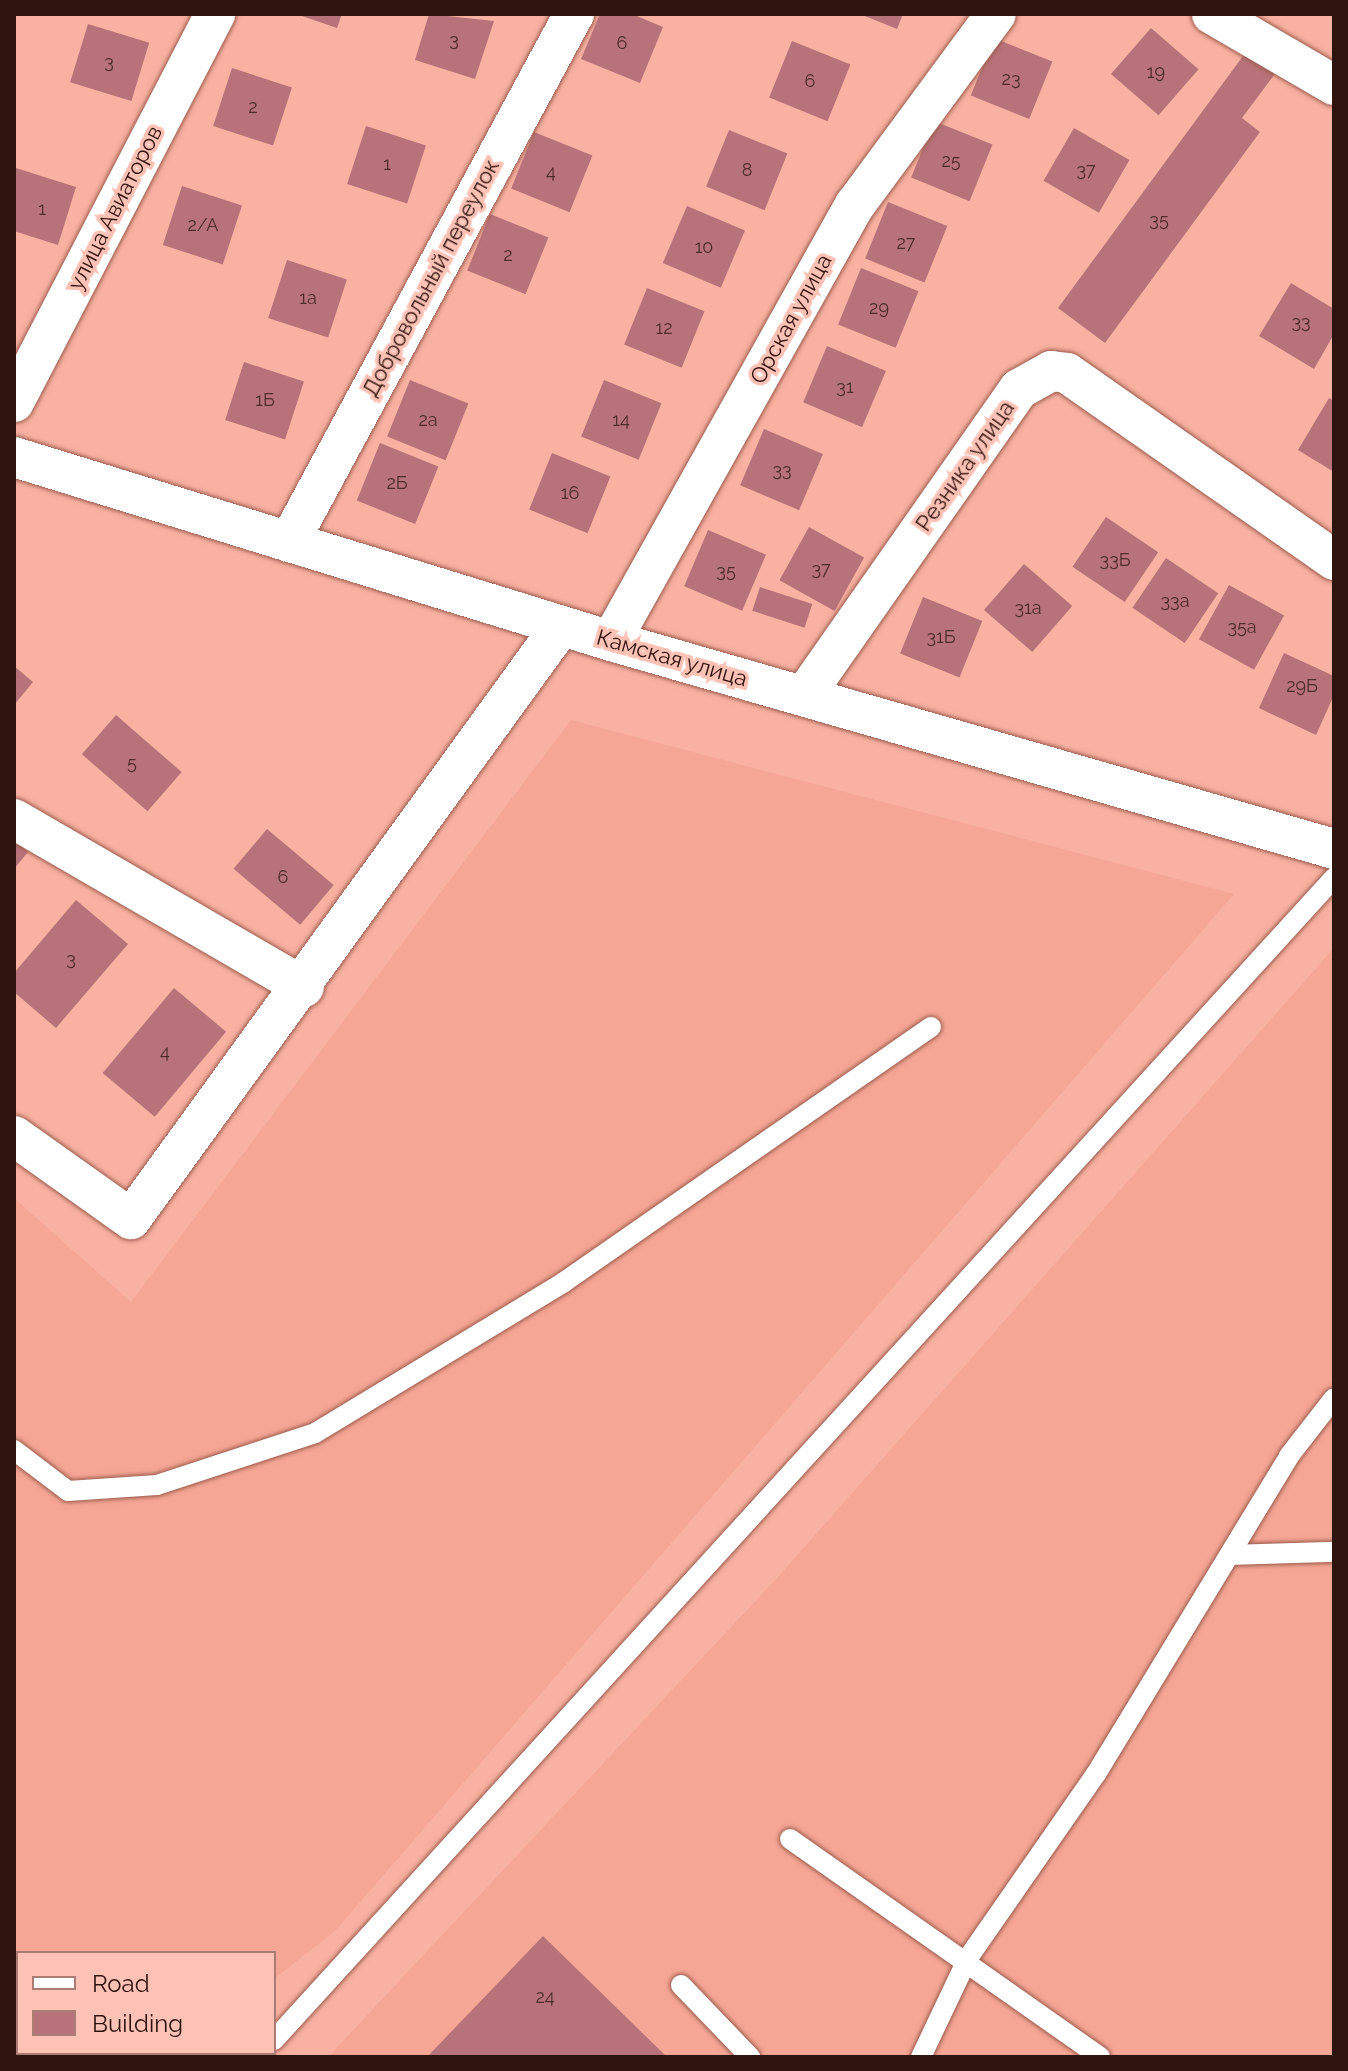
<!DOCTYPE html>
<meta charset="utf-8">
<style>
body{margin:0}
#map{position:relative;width:1348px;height:2071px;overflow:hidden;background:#f9b1a1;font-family:Raleway,sans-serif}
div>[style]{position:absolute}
.built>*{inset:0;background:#f6a694}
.building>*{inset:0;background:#b8737a;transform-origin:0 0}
.roads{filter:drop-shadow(0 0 2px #9b5b4d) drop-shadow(0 0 2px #9b5b4d)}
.service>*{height:20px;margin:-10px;padding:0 10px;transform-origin:10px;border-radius:10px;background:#fff}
.minor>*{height:40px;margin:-20px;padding:0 20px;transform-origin:20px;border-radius:20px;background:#fff}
span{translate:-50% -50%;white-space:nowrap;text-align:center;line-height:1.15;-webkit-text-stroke:7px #fdc2b5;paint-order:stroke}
.number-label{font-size:18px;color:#502c29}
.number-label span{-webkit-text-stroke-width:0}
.street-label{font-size:22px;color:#2e140e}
.frame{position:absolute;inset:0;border:16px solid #2e140e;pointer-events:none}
.legend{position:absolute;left:16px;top:1951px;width:260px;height:104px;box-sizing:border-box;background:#fdc2b5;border:2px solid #aa7c72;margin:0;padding:10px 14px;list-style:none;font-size:24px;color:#2e140e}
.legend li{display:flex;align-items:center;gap:16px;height:40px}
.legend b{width:40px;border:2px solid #aa7c72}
</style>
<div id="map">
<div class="built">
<div style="clip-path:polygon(571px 720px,1234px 894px,335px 1931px,274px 1979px,274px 1953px,18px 1953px,18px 2053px,180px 2053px,14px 2057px,14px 1198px,131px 1302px)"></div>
<div style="clip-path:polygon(1334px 948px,1334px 2057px,328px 2057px,778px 1577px)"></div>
</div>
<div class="building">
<div style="clip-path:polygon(296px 14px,342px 14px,337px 28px)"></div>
<div style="clip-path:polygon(429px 14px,494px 21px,475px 79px,415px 60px)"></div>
<div style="clip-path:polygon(600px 14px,632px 14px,663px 27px,640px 83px,581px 59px)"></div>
<div style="clip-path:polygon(860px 14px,903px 14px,897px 29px)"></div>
<div style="left:88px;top:24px;width:64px;height:61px;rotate:17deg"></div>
<div style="left:1151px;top:28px;width:63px;height:61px;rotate:41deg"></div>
<div style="left:994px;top:38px;width:63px;height:62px;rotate:22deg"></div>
<div style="left:792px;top:41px;width:63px;height:61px;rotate:22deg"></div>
<div style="clip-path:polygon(1254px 41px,1283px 63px,1242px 118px,1260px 132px,1105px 343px,1058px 308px)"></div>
<div style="left:232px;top:68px;width:63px;height:61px;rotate:18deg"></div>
<div style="left:934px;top:121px;width:63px;height:61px;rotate:22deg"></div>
<div style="left:366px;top:126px;width:63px;height:61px;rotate:18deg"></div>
<div style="left:1074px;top:128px;width:64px;height:61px;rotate:30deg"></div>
<div style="left:729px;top:130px;width:63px;height:61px;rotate:22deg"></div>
<div style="left:534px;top:132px;width:63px;height:61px;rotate:22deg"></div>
<div style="clip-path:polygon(16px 168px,76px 187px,58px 245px,14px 231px)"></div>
<div style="left:182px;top:186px;width:63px;height:62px;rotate:18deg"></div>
<div style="left:888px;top:202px;width:64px;height:61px;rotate:22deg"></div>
<div style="left:687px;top:206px;width:63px;height:62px;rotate:23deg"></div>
<div style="left:490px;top:214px;width:63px;height:61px;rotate:22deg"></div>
<div style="left:287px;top:260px;width:63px;height:61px;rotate:18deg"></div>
<div style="left:861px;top:268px;width:62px;height:61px;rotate:22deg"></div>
<div style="clip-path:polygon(1291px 283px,1334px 309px,1334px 334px,1314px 369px,1259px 336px)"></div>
<div style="left:647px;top:288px;width:62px;height:61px;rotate:22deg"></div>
<div style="left:827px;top:346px;width:64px;height:61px;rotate:23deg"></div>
<div style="left:244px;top:362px;width:63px;height:61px;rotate:18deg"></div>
<div style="left:410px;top:380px;width:63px;height:61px;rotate:22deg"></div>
<div style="left:604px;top:380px;width:62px;height:61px;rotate:22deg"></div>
<div style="clip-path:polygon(1329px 398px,1334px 401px,1334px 472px,1298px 450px)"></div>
<div style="left:764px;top:429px;width:64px;height:61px;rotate:23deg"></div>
<div style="left:380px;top:443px;width:63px;height:62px;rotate:22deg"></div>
<div style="left:552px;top:453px;width:63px;height:61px;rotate:22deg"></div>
<div style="left:1106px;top:517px;width:63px;height:60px;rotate:34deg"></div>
<div style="left:809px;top:527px;width:63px;height:61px;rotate:29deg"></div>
<div style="left:708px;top:530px;width:63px;height:61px;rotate:23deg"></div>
<div style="left:1166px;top:558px;width:63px;height:60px;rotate:34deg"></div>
<div style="left:1024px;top:564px;width:64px;height:61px;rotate:41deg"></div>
<div style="left:1229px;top:585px;width:63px;height:62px;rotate:29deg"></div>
<div style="left:760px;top:587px;width:55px;height:25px;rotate:18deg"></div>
<div style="left:923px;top:597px;width:64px;height:61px;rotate:22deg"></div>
<div style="clip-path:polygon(1284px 653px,1334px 676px,1334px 695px,1316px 735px,1259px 708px)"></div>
<div style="clip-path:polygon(14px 666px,33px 682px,14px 705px)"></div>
<div style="left:116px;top:715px;width:87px;height:52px;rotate:41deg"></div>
<div style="left:267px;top:829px;width:87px;height:52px;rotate:40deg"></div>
<div style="clip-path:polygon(14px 840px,28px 852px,14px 869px)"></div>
<div style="clip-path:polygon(76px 900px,128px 944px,56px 1028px,14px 992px,14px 973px)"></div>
<div style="left:174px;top:988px;width:68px;height:111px;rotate:40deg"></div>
<div style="clip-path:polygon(543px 1936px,667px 2057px,427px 2057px)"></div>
</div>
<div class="roads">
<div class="service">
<div style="left:14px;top:1450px;width:68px;rotate:37.2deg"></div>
<div style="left:68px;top:1491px;width:89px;rotate:-3.9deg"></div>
<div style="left:157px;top:1485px;width:166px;rotate:-18.2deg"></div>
<div style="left:315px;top:1433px;width:291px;rotate:-31.2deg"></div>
<div style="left:564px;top:1282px;width:447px;rotate:-34.8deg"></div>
<div style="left:1230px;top:1555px;width:104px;rotate:-1.7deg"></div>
<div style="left:790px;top:1839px;width:379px;rotate:35.1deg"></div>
<div style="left:681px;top:1985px;width:100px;rotate:46.2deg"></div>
<div style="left:274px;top:2040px;width:1573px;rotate:-47.63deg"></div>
<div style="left:258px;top:2057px;width:6px;rotate:-45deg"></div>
<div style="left:921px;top:2057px;width:110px;rotate:-64.6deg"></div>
<div style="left:968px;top:1958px;width:224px;rotate:-55.2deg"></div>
<div style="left:1096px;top:1774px;width:372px;rotate:-58.7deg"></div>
<div style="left:1289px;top:1456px;width:73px;rotate:-52.2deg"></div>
</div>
<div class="minor">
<div style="left:1212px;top:14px;width:141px;rotate:30.2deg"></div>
<div style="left:14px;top:402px;width:437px;rotate:-62.6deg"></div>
<div style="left:14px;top:457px;width:625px;rotate:17.13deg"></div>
<div style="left:611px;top:641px;width:752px;rotate:16.05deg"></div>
<div style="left:289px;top:542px;width:600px;rotate:-61.64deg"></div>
<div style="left:611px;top:641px;width:500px;rotate:-60.8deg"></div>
<div style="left:855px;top:205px;width:237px;rotate:-53.6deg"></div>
<div style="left:804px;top:696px;width:375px;rotate:-55deg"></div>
<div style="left:1019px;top:389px;width:37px;rotate:-29deg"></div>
<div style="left:1051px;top:371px;width:16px;rotate:7deg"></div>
<div style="left:1067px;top:373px;width:326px;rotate:35deg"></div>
<div style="left:14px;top:819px;width:335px;rotate:30.1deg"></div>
<div style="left:14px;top:1136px;width:143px;rotate:35.4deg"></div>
<div style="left:131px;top:1219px;width:732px;rotate:-54.05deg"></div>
</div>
</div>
<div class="number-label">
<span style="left:454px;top:40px">3</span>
<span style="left:622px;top:43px">6</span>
<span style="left:109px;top:62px">3</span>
<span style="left:1156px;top:72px">19</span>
<span style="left:1011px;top:79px">23</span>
<span style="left:810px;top:81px">6</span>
<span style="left:253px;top:107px">2</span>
<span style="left:951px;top:161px">25</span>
<span style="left:387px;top:164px">1</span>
<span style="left:747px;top:170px">8</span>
<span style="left:1086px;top:170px">37</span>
<span style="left:551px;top:172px">4</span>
<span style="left:42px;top:209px">1</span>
<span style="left:1159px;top:220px">35</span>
<span style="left:203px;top:225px">2/А</span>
<span style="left:906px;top:243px">27</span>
<span style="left:704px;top:247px">10</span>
<span style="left:508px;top:255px">2</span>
<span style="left:308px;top:298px">1а</span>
<span style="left:879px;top:308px">29</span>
<span style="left:1301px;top:322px">33</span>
<span style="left:664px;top:328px">12</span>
<span style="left:845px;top:387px">31</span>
<span style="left:265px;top:400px">1Б</span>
<span style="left:428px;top:420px">2а</span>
<span style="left:621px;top:420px">14</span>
<span style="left:782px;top:470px">33</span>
<span style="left:397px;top:483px">2Б</span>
<span style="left:570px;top:493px">16</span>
<span style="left:1115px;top:560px">33Б</span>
<span style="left:821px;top:569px">37</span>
<span style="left:726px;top:571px">35</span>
<span style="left:1175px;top:601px">33а</span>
<span style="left:1028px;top:608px">31а</span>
<span style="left:1242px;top:627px">35а</span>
<span style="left:941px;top:637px">31Б</span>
<span style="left:1302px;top:686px">29Б</span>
<span style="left:132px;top:763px">5</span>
<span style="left:283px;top:877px">6</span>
<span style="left:71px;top:959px">3</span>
<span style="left:165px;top:1052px">4</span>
<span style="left:545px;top:1997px">24</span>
</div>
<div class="street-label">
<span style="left:115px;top:208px;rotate:-63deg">улица Авиаторов</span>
<span style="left:431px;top:278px;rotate:-62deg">Добровольный переулок</span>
<span style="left:791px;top:319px;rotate:-61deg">Орская улица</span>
<span style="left:965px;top:466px;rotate:-55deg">Резника улица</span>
<span style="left:672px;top:658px;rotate:16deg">Камская улица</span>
</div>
<div class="frame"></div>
<ul class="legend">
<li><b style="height:10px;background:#fff"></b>Road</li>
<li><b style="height:22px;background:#b8737a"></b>Building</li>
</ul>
</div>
